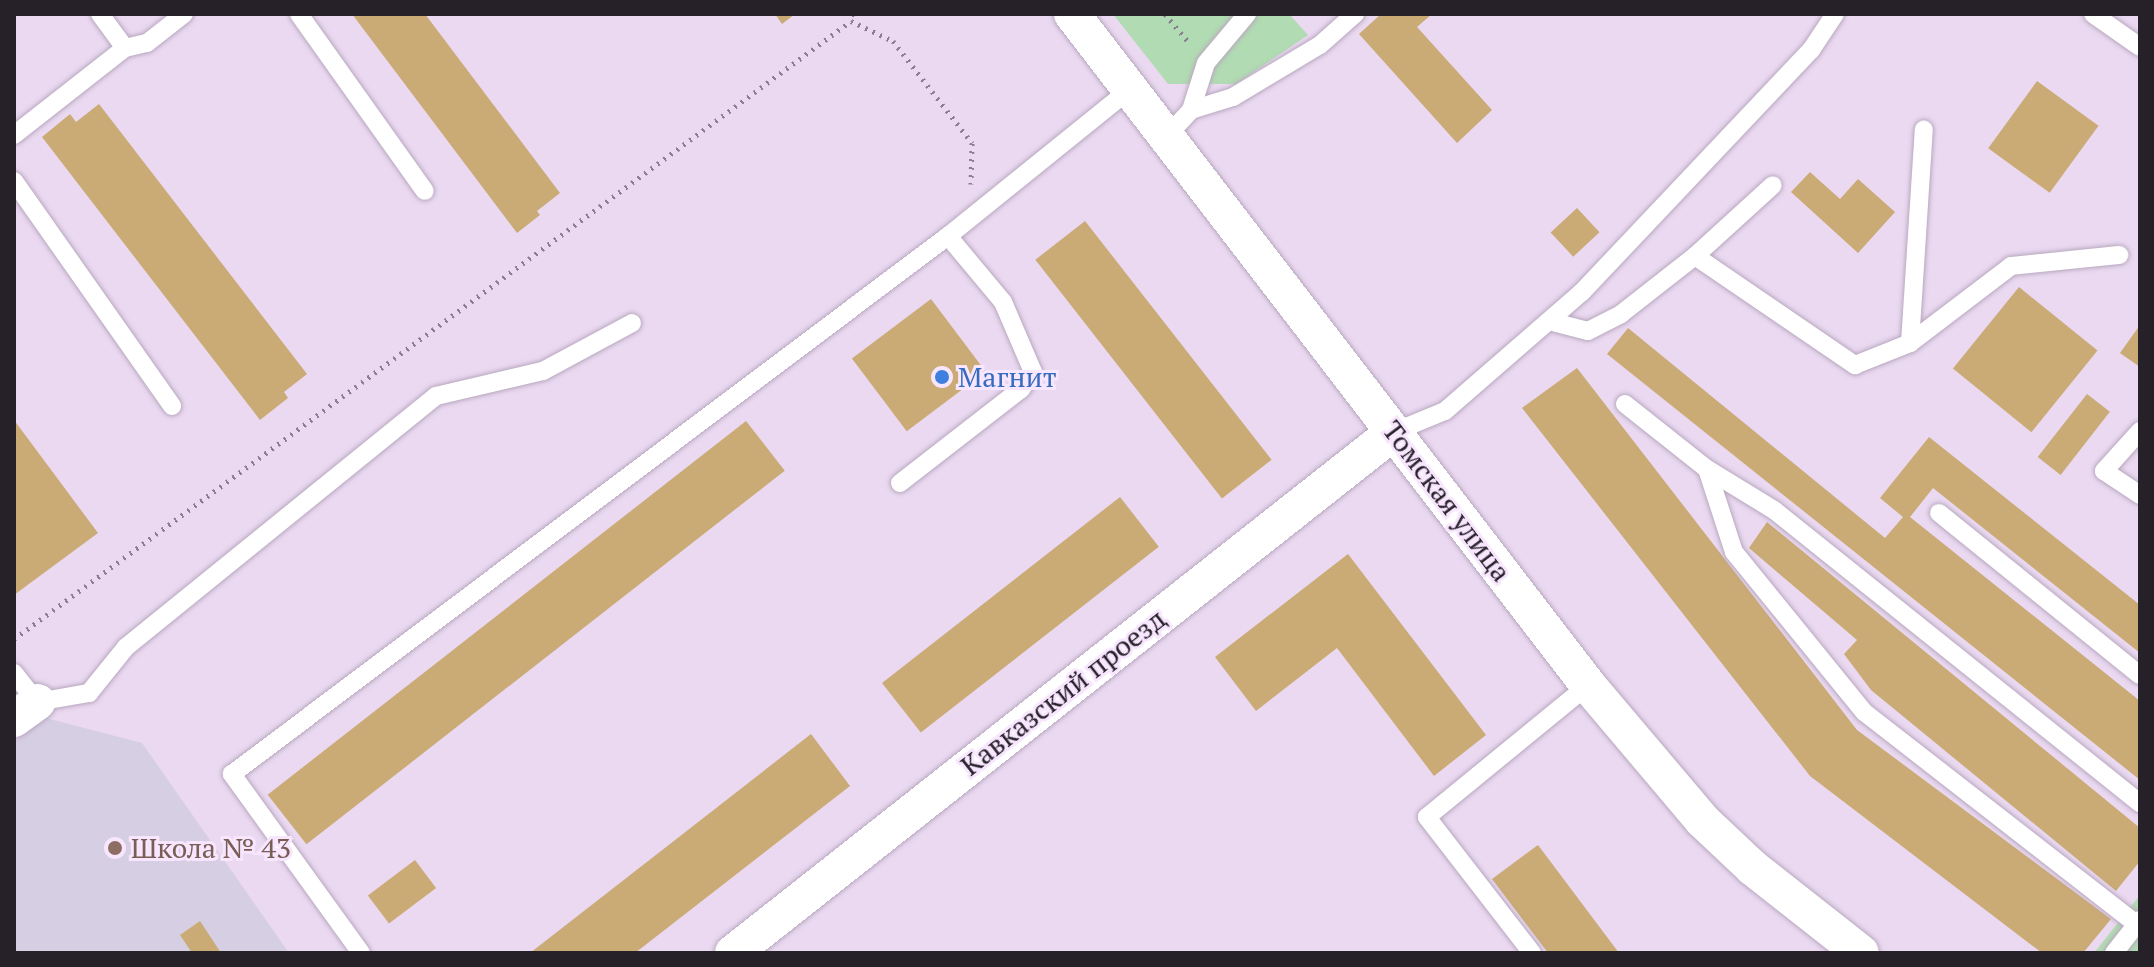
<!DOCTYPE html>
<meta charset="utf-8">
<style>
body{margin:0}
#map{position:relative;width:2154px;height:967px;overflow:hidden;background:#ead9f1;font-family:"PT Serif",serif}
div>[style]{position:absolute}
.education>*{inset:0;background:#d6cee3}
.green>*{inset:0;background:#b1dbb2}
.building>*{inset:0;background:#caaa75;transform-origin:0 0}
.path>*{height:5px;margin-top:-2.5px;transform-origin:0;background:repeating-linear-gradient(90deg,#8a7f8f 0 2px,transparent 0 8px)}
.roads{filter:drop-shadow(0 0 2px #b8a8bf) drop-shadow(0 0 2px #b8a8bf)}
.lane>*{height:18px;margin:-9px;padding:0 9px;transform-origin:9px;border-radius:9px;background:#fff}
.street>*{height:36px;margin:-18px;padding:0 18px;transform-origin:18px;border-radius:18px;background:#fff}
.dots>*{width:22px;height:22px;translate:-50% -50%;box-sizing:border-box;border:4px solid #f7e6fe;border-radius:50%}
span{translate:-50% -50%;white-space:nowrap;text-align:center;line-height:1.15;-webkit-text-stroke:6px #f7e6fe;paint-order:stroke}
.shop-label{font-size:28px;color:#366cbe}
.left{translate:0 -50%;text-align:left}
.street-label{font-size:28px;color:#262029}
.education-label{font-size:28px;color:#785e54}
.frame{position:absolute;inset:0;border:16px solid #262029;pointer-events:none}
</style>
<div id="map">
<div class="education">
<div style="clip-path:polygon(46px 718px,142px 743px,289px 953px,14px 953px,14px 742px)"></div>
</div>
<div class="green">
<div style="clip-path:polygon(1113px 14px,1289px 14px,1308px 35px,1236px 84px,1168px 84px)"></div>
<div style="clip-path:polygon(2140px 895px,2140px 953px,2094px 953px)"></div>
</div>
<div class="building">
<div style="clip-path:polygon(352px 14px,425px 14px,560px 193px,537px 211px,540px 215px,517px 233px)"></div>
<div style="clip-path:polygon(775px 14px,795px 14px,782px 24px)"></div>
<div style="clip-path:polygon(1381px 14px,1432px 14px,1417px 27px,1492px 110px,1457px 143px,1359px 34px)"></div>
<div style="left:2037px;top:81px;width:76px;height:83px;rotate:36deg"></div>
<div style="clip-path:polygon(99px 104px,307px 374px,284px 392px,288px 398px,260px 420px,42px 137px,70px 114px,76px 122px)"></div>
<div style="clip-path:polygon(1810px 172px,1840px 199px,1858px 179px,1895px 212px,1858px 253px,1791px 192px)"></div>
<div style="left:1577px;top:208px;width:33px;height:36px;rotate:47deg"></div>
<div style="left:1085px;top:221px;width:303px;height:63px;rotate:52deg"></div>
<div style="left:2019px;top:287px;width:101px;height:105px;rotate:39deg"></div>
<div style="left:931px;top:299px;width:91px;height:99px;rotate:53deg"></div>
<div style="clip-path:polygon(2140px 325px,2140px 367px,2120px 353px)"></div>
<div style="clip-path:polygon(1628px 328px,1885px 538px,1903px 517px,1880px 498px,1929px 437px,2140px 605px,2140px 653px,1933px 488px,1910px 517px,2140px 701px,2140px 780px,1607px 354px)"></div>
<div style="clip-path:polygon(1577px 368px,1857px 730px,2111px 919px,2083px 953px,2042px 953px,1810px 776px,1522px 408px)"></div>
<div style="left:2087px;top:394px;width:29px;height:80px;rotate:38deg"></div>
<div style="clip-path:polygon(14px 420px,98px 533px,14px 595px)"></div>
<div style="left:746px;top:421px;width:63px;height:607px;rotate:52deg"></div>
<div style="left:1120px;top:497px;width:63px;height:302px;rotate:52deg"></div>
<div style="clip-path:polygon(1767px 522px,2140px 828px,2140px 861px,2116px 891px,1871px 690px,1844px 654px,1857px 640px,1749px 548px)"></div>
<div style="clip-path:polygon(1348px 554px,1486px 735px,1434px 776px,1337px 648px,1256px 711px,1215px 657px)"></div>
<div style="clip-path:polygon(811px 734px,850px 786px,635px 953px,530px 953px)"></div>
<div style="clip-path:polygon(1538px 845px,1619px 953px,1548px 953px,1492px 879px)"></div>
<div style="left:415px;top:860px;width:35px;height:59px;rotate:53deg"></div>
<div style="clip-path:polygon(200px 921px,221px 953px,192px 953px,180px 935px)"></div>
</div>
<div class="path">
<div style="left:852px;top:14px;width:7px;rotate:98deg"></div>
<div style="left:851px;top:21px;width:47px;rotate:25.5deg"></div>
<div style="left:893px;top:41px;width:129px;rotate:52.2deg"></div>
<div style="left:972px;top:143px;width:41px;rotate:91.4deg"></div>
<div style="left:1165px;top:14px;width:39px;rotate:50deg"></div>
<div style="left:14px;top:639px;width:1040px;rotate:-36.44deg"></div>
</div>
<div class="roads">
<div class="lane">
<div style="left:100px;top:14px;width:42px;rotate:53.7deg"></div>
<div style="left:299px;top:14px;width:217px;rotate:54.6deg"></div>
<div style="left:2093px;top:14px;width:57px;rotate:35.1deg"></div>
<div style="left:1191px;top:110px;width:49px;rotate:-72.3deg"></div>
<div style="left:1206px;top:63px;width:64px;rotate:-50.1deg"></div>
<div style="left:14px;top:135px;width:141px;rotate:-38.1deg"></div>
<div style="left:125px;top:48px;width:23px;rotate:-13deg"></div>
<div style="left:147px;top:43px;width:47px;rotate:-38.1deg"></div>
<div style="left:1166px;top:137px;width:37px;rotate:-47deg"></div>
<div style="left:1191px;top:110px;width:44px;rotate:-17.2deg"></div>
<div style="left:1233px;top:97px;width:101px;rotate:-30.9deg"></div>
<div style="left:1320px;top:45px;width:47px;rotate:-41.5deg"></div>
<div style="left:14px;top:181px;width:275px;rotate:54.9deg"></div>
<div style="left:1695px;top:256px;width:105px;rotate:-42.3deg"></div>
<div style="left:1549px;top:321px;width:40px;rotate:14.4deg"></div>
<div style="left:1588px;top:331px;width:37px;rotate:-27deg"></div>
<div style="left:1621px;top:314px;width:94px;rotate:-38.1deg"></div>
<div style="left:1695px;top:256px;width:194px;rotate:34.3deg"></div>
<div style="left:1855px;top:365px;width:59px;rotate:-21.8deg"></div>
<div style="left:1910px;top:343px;width:127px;rotate:-37.3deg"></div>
<div style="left:2011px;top:266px;width:109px;rotate:-5.8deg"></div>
<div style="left:1910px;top:343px;width:214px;rotate:-86.3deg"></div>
<div style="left:1625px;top:404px;width:105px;rotate:38.4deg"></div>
<div style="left:1707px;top:469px;width:79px;rotate:31.5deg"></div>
<div style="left:1774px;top:510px;width:469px;rotate:38.7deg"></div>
<div style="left:2140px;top:431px;width:54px;rotate:132deg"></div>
<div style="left:2104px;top:471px;width:43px;rotate:33.7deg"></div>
<div style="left:1394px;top:432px;width:55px;rotate:-22.4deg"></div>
<div style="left:1445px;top:411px;width:181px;rotate:-41deg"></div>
<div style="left:1582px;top:292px;width:333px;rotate:-46.6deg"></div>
<div style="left:1811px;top:50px;width:43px;rotate:-56.3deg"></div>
<div style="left:1707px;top:469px;width:87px;rotate:72deg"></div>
<div style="left:1734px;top:552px;width:206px;rotate:50.9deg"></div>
<div style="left:1864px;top:712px;width:345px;rotate:37.9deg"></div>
<div style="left:900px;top:483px;width:153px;rotate:-37.8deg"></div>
<div style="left:1021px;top:389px;width:21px;rotate:-55deg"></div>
<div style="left:1033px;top:372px;width:76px;rotate:-113.2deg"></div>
<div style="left:1003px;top:302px;width:86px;rotate:-129.8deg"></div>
<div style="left:1939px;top:513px;width:258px;rotate:38.9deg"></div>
<div style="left:14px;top:673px;width:37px;rotate:52deg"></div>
<div style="left:37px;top:702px;width:53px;rotate:-9.8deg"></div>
<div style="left:89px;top:693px;width:59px;rotate:-51.2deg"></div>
<div style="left:126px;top:647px;width:399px;rotate:-39deg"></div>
<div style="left:436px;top:396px;width:110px;rotate:-13.2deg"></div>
<div style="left:543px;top:371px;width:101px;rotate:-28.3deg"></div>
<div style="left:361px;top:953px;width:221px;rotate:-125.8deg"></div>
<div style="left:232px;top:774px;width:896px;rotate:-36.92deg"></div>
<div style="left:948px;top:236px;width:234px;rotate:-38.9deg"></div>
<div style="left:1532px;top:953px;width:172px;rotate:-127.7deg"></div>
<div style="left:1427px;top:817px;width:208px;rotate:-39.3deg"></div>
<div style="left:2114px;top:953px;width:42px;rotate:-51.8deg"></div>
</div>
<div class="street">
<div style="left:1072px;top:14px;width:846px;rotate:52.44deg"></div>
<div style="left:1588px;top:685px;width:177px;rotate:49.8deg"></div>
<div style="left:1702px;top:820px;width:70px;rotate:43.3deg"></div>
<div style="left:1753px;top:868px;width:137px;rotate:38.2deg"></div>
<div style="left:14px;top:719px;width:29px;rotate:-36deg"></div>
<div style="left:733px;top:953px;width:842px;rotate:-38.25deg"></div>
</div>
</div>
<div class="dots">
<div style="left:942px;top:377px;background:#3f7fe0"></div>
<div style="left:115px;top:848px;background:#8d6e63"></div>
</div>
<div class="shop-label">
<span class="left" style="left:958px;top:377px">Магнит</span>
</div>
<div class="street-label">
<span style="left:1447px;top:501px;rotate:53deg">Томская улица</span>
<span style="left:1063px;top:692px;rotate:-38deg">Кавказский проезд</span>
</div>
<div class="education-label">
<span class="left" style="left:131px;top:848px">Школа № 43</span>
</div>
<div class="frame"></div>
</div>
